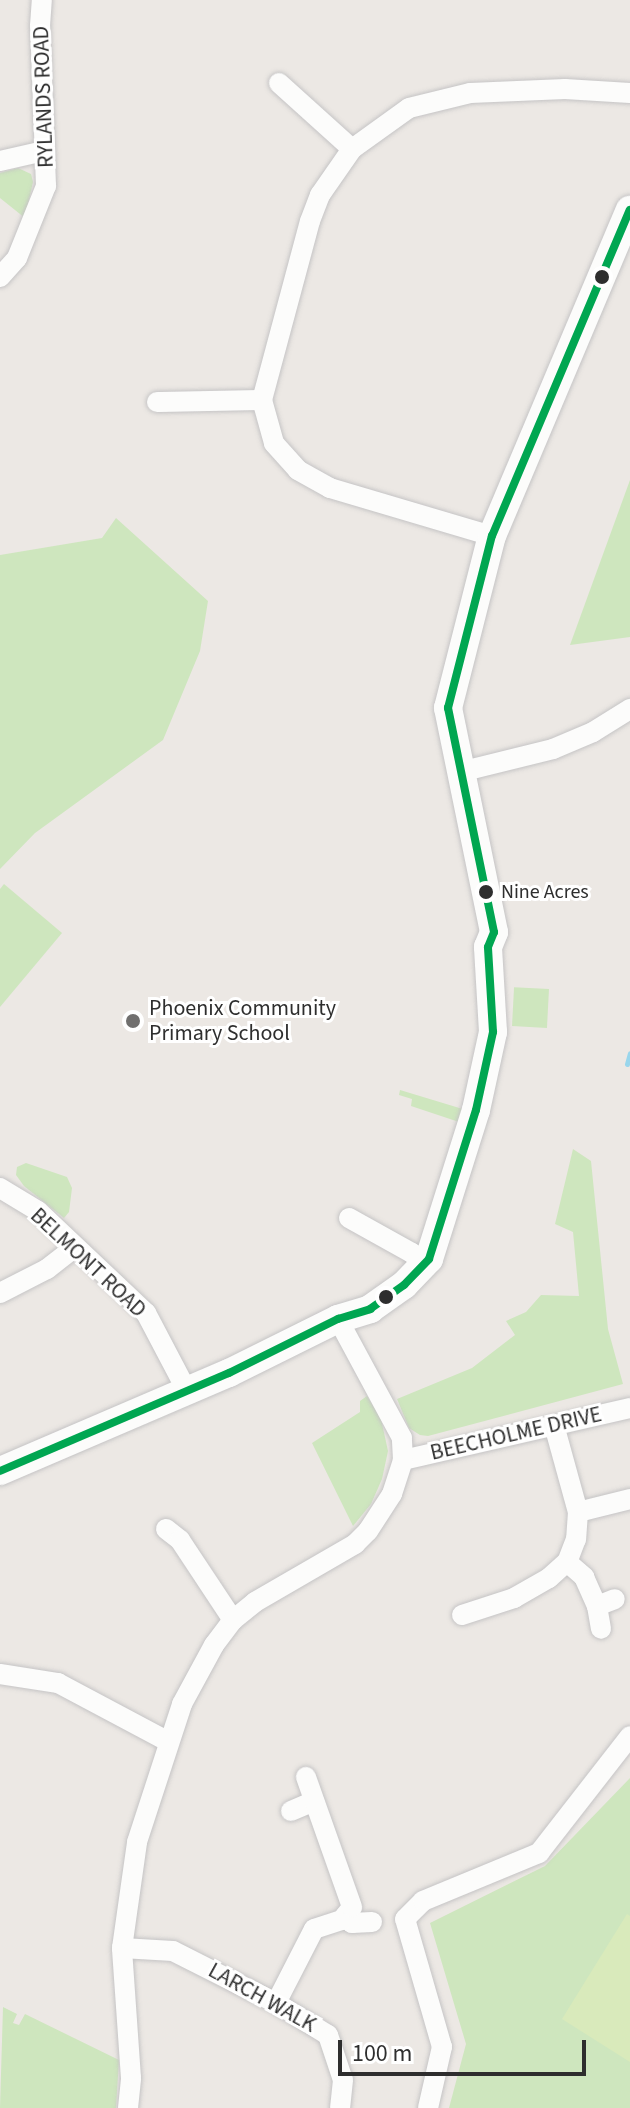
<!DOCTYPE html>
<style>
body{margin:0}
#map{position:relative;width:630px;height:2108px;overflow:hidden;background:#ece8e4;font-family:"Source Sans 3",sans-serif}
div>[style]{position:absolute}
.green>*{inset:0;background:#cee6be;transform-origin:0 0}
.pitch>*{inset:0;background:#d9eabb}
.stream>*{height:5px;margin:-2.5px;padding:0 2.5px;transform-origin:2.5px;border-radius:2.5px;background:#99d6ec}
.roads{filter:drop-shadow(0 0 2px #c5c4c5) drop-shadow(0 0 2px #c5c4c5)}
.street>*{height:20px;margin:-10px;padding:0 10px;transform-origin:10px;border-radius:10px;background:#fcfcfb}
.secondary>*{height:28px;margin:-14px;padding:0 14px;transform-origin:14px;border-radius:14px;background:#fcfcfb}
.bus-1>*{height:8px;margin:-4px;padding:0 4px;transform-origin:4px;border-radius:4px;background:#00a651}
.dots>*{width:22px;height:22px;translate:-50% -50%;box-sizing:border-box;border:4px solid #fff;border-radius:50%}
span{translate:-50% -50%;white-space:nowrap;text-align:center;line-height:1.15;-webkit-text-stroke:6px #fff;paint-order:stroke}
.bus-label{font-size:20px;color:#2e2e2e}
.left{translate:0 -50%;text-align:left}
.street-label{font-size:22px;color:#2e2e2e}
.poi-label{font-size:22px;color:#2e2e2e}
.scale{position:absolute;left:338px;top:2040px;width:248px;height:36px;box-sizing:border-box;border:4px solid #2e2e2e;border-top:0;padding-left:10px;font-size:24px;line-height:28px;white-space:nowrap;color:#2e2e2e;-webkit-text-stroke:6px #fff;paint-order:stroke}
</style>
<div id="map">
<div class="green">
<div style="clip-path:polygon(18px 168px,31px 174px,33px 182px,25px 218px,0 198px,0 173px)"></div>
<div style="clip-path:polygon(630px 480px,630px 637px,570px 645px)"></div>
<div style="clip-path:polygon(116px 518px,208px 601px,200px 651px,163px 740px,35px 833px,0 869px,0 555px,102px 538px)"></div>
<div style="clip-path:polygon(4px 884px,62px 933px,0 1007px,0 889px)"></div>
<div style="left:549px;top:989px;width:39px;height:35px;rotate:93deg"></div>
<div style="clip-path:polygon(400px 1090px,466px 1110px,462px 1123px,411px 1106px,412px 1099px,399px 1095px)"></div>
<div style="clip-path:polygon(573px 1149px,591px 1161px,608px 1329px,623px 1384px,428px 1436px,420px 1435px,409px 1428px,397px 1399px,472px 1368px,515px 1335px,506px 1321px,526px 1312px,541px 1295px,579px 1296px,573px 1232px,555px 1224px)"></div>
<div style="clip-path:polygon(26px 1163px,67px 1177px,72px 1188px,69px 1212px,64px 1218px,24px 1186px,16px 1175px,17px 1167px)"></div>
<div style="clip-path:polygon(367px 1396px,381px 1419px,388px 1451px,382px 1479px,371px 1504px,353px 1526px,312px 1443px,360px 1412px,360px 1401px)"></div>
<div style="clip-path:polygon(630px 1778px,630px 2108px,449px 2108px,466px 2044px,430px 1923px,545px 1866px)"></div>
<div style="clip-path:polygon(3px 2007px,17px 2014px,13px 2023px,19px 2025px,25px 2014px,119px 2060px,116px 2108px,0 2108px)"></div>
</div>
<div class="pitch">
<div style="clip-path:polygon(627px 1914px,630px 1916px,630px 2062px,562px 2019px)"></div>
</div>
<div class="stream">
<div style="left:627px;top:1064px;width:11px;rotate:-75deg"></div>
</div>
<div class="roads">
<div class="street">
<div style="left:279px;top:83px;width:98px;rotate:42.1deg"></div>
<div style="left:0;top:161px;width:45px;rotate:-12.8deg"></div>
<div style="left:0;top:277px;width:25px;rotate:-48deg"></div>
<div style="left:17px;top:258px;width:78px;rotate:-68.1deg"></div>
<div style="left:46px;top:186px;width:160px;rotate:-92.1deg"></div>
<div style="left:40px;top:26px;width:26px;rotate:-86deg"></div>
<div style="left:157px;top:402px;width:105px;rotate:-1.1deg"></div>
<div style="left:492px;top:536px;width:169px;rotate:-163.5deg"></div>
<div style="left:330px;top:488px;width:37px;rotate:-151deg"></div>
<div style="left:298px;top:470px;width:36px;rotate:-132deg"></div>
<div style="left:274px;top:443px;width:45px;rotate:-105.6deg"></div>
<div style="left:262px;top:400px;width:185px;rotate:-75deg"></div>
<div style="left:310px;top:221px;width:28px;rotate:-69deg"></div>
<div style="left:320px;top:195px;width:56px;rotate:-55.2deg"></div>
<div style="left:352px;top:149px;width:70px;rotate:-35.7deg"></div>
<div style="left:409px;top:108px;width:63px;rotate:-13.8deg"></div>
<div style="left:470px;top:93px;width:95px;rotate:-2.4deg"></div>
<div style="left:565px;top:89px;width:65px;rotate:3.5deg"></div>
<div style="left:460px;top:772px;width:96px;rotate:-13.9deg"></div>
<div style="left:553px;top:749px;width:43px;rotate:-23deg"></div>
<div style="left:593px;top:732px;width:44px;rotate:-31.9deg"></div>
<div style="left:0;top:1188px;width:44px;rotate:31.2deg"></div>
<div style="left:38px;top:1211px;width:149px;rotate:43.4deg"></div>
<div style="left:146px;top:1313px;width:88px;rotate:62.3deg"></div>
<div style="left:349px;top:1218px;width:72px;rotate:29.1deg"></div>
<div style="left:412px;top:1253px;width:18px;rotate:43deg"></div>
<div style="left:0;top:1293px;width:53px;rotate:-27.1deg"></div>
<div style="left:47px;top:1269px;width:36px;rotate:-38deg"></div>
<div style="left:554px;top:1425px;width:90px;rotate:74.6deg"></div>
<div style="left:578px;top:1512px;width:27px;rotate:94deg"></div>
<div style="left:576px;top:1539px;width:25px;rotate:111deg"></div>
<div style="left:567px;top:1562px;width:23px;rotate:41deg"></div>
<div style="left:584px;top:1577px;width:32px;rotate:66deg"></div>
<div style="left:597px;top:1606px;width:19px;rotate:-21deg"></div>
<div style="left:403px;top:1460px;width:233px;rotate:-12.9deg"></div>
<div style="left:578px;top:1512px;width:54px;rotate:-14deg"></div>
<div style="left:166px;top:1529px;width:18px;rotate:38deg"></div>
<div style="left:180px;top:1540px;width:96px;rotate:56.5deg"></div>
<div style="left:597px;top:1606px;width:23px;rotate:80deg"></div>
<div style="left:462px;top:1615px;width:55px;rotate:-18.1deg"></div>
<div style="left:514px;top:1598px;width:40px;rotate:-29.7deg"></div>
<div style="left:549px;top:1578px;width:24px;rotate:-42deg"></div>
<div style="left:0;top:1674px;width:59px;rotate:8.8deg"></div>
<div style="left:58px;top:1683px;width:123px;rotate:28deg"></div>
<div style="left:291px;top:1811px;width:25px;rotate:-23deg"></div>
<div style="left:345px;top:1916px;width:10px;rotate:45deg"></div>
<div style="left:352px;top:1923px;width:20px;rotate:-3deg"></div>
<div style="left:122px;top:1948px;width:51px;rotate:3.4deg"></div>
<div style="left:173px;top:1951px;width:115px;rotate:26.8deg"></div>
<div style="left:276px;top:2003px;width:61px;rotate:31.6deg"></div>
<div style="left:328px;top:2035px;width:47px;rotate:71.6deg"></div>
<div style="left:343px;top:2080px;width:28px;rotate:96deg"></div>
<div style="left:276px;top:2003px;width:83px;rotate:-62.8deg"></div>
<div style="left:314px;top:1929px;width:29px;rotate:-18deg"></div>
<div style="left:342px;top:1920px;width:16px;rotate:-52deg"></div>
<div style="left:352px;top:1907px;width:138px;rotate:-109.5deg"></div>
<div style="left:128px;top:2108px;width:30px;rotate:-84deg"></div>
<div style="left:131px;top:2078px;width:130px;rotate:-94deg"></div>
<div style="left:122px;top:1948px;width:107px;rotate:-81.9deg"></div>
<div style="left:137px;top:1842px;width:145px;rotate:-71.9deg"></div>
<div style="left:182px;top:1704px;width:67px;rotate:-61.5deg"></div>
<div style="left:214px;top:1645px;width:31px;rotate:-53deg"></div>
<div style="left:233px;top:1620px;width:28px;rotate:-39deg"></div>
<div style="left:255px;top:1602px;width:116px;rotate:-30.1deg"></div>
<div style="left:355px;top:1544px;width:18px;rotate:-45deg"></div>
<div style="left:368px;top:1531px;width:44px;rotate:-57deg"></div>
<div style="left:392px;top:1494px;width:36px;rotate:-72deg"></div>
<div style="left:403px;top:1460px;width:22px;rotate:-93deg"></div>
<div style="left:402px;top:1438px;width:135px;rotate:-118.3deg"></div>
<div style="left:428px;top:2108px;width:63px;rotate:-77.1deg"></div>
<div style="left:442px;top:2047px;width:133px;rotate:-106.1deg"></div>
<div style="left:405px;top:1919px;width:25px;rotate:-45deg"></div>
<div style="left:423px;top:1901px;width:126px;rotate:-22.5deg"></div>
<div style="left:539px;top:1853px;width:148px;rotate:-52.1deg"></div>
</div>
<div class="secondary">
<div style="left:0;top:1471px;width:249px;rotate:-23.2deg"></div>
<div style="left:229px;top:1373px;width:122px;rotate:-26.4deg"></div>
<div style="left:338px;top:1319px;width:34px;rotate:-17deg"></div>
<div style="left:370px;top:1309px;width:42px;rotate:-35.2deg"></div>
<div style="left:404px;top:1285px;width:36px;rotate:-46deg"></div>
<div style="left:429px;top:1259px;width:156px;rotate:-72.5deg"></div>
<div style="left:476px;top:1110px;width:80px;rotate:-77.7deg"></div>
<div style="left:493px;top:1032px;width:85px;rotate:-93.4deg"></div>
<div style="left:488px;top:947px;width:16px;rotate:-68deg"></div>
<div style="left:494px;top:932px;width:229px;rotate:-101.6deg"></div>
<div style="left:448px;top:708px;width:178px;rotate:-75.7deg"></div>
<div style="left:492px;top:536px;width:354px;rotate:-67.1deg"></div>
</div>
</div>
<div class="bus-1">
<div style="left:0;top:1471px;width:249px;rotate:-23.2deg"></div>
<div style="left:229px;top:1373px;width:122px;rotate:-26.4deg"></div>
<div style="left:338px;top:1319px;width:34px;rotate:-17deg"></div>
<div style="left:370px;top:1309px;width:42px;rotate:-35.2deg"></div>
<div style="left:404px;top:1285px;width:36px;rotate:-46deg"></div>
<div style="left:429px;top:1259px;width:156px;rotate:-72.5deg"></div>
<div style="left:476px;top:1110px;width:80px;rotate:-77.7deg"></div>
<div style="left:493px;top:1032px;width:85px;rotate:-93.4deg"></div>
<div style="left:488px;top:947px;width:16px;rotate:-68deg"></div>
<div style="left:494px;top:932px;width:229px;rotate:-101.6deg"></div>
<div style="left:448px;top:708px;width:178px;rotate:-75.7deg"></div>
<div style="left:492px;top:536px;width:354px;rotate:-67.1deg"></div>
</div>
<div class="dots">
<div style="left:602px;top:277px;background:#2e2e2e"></div>
<div style="left:486px;top:892px;background:#2e2e2e"></div>
<div style="left:133px;top:1021px;background:#706f6e"></div>
<div style="left:386px;top:1297px;background:#2e2e2e"></div>
</div>
<div class="bus-label">
<span class="left" style="left:501px;top:892px">Nine Acres</span>
</div>
<div class="street-label">
<span style="left:44px;top:97px;rotate:-92deg">RYLANDS ROAD</span>
<span style="left:88px;top:1263px;rotate:43deg">BELMONT ROAD</span>
<span style="left:516px;top:1434px;rotate:-13deg">BEECHOLME DRIVE</span>
<span style="left:262px;top:1998px;rotate:29deg">LARCH WALK</span>
</div>
<div class="poi-label">
<span class="left" style="left:149px;top:1021px">Phoenix Community<br>Primary School</span>
</div>
<div class="scale">100 m</div>
</div>
